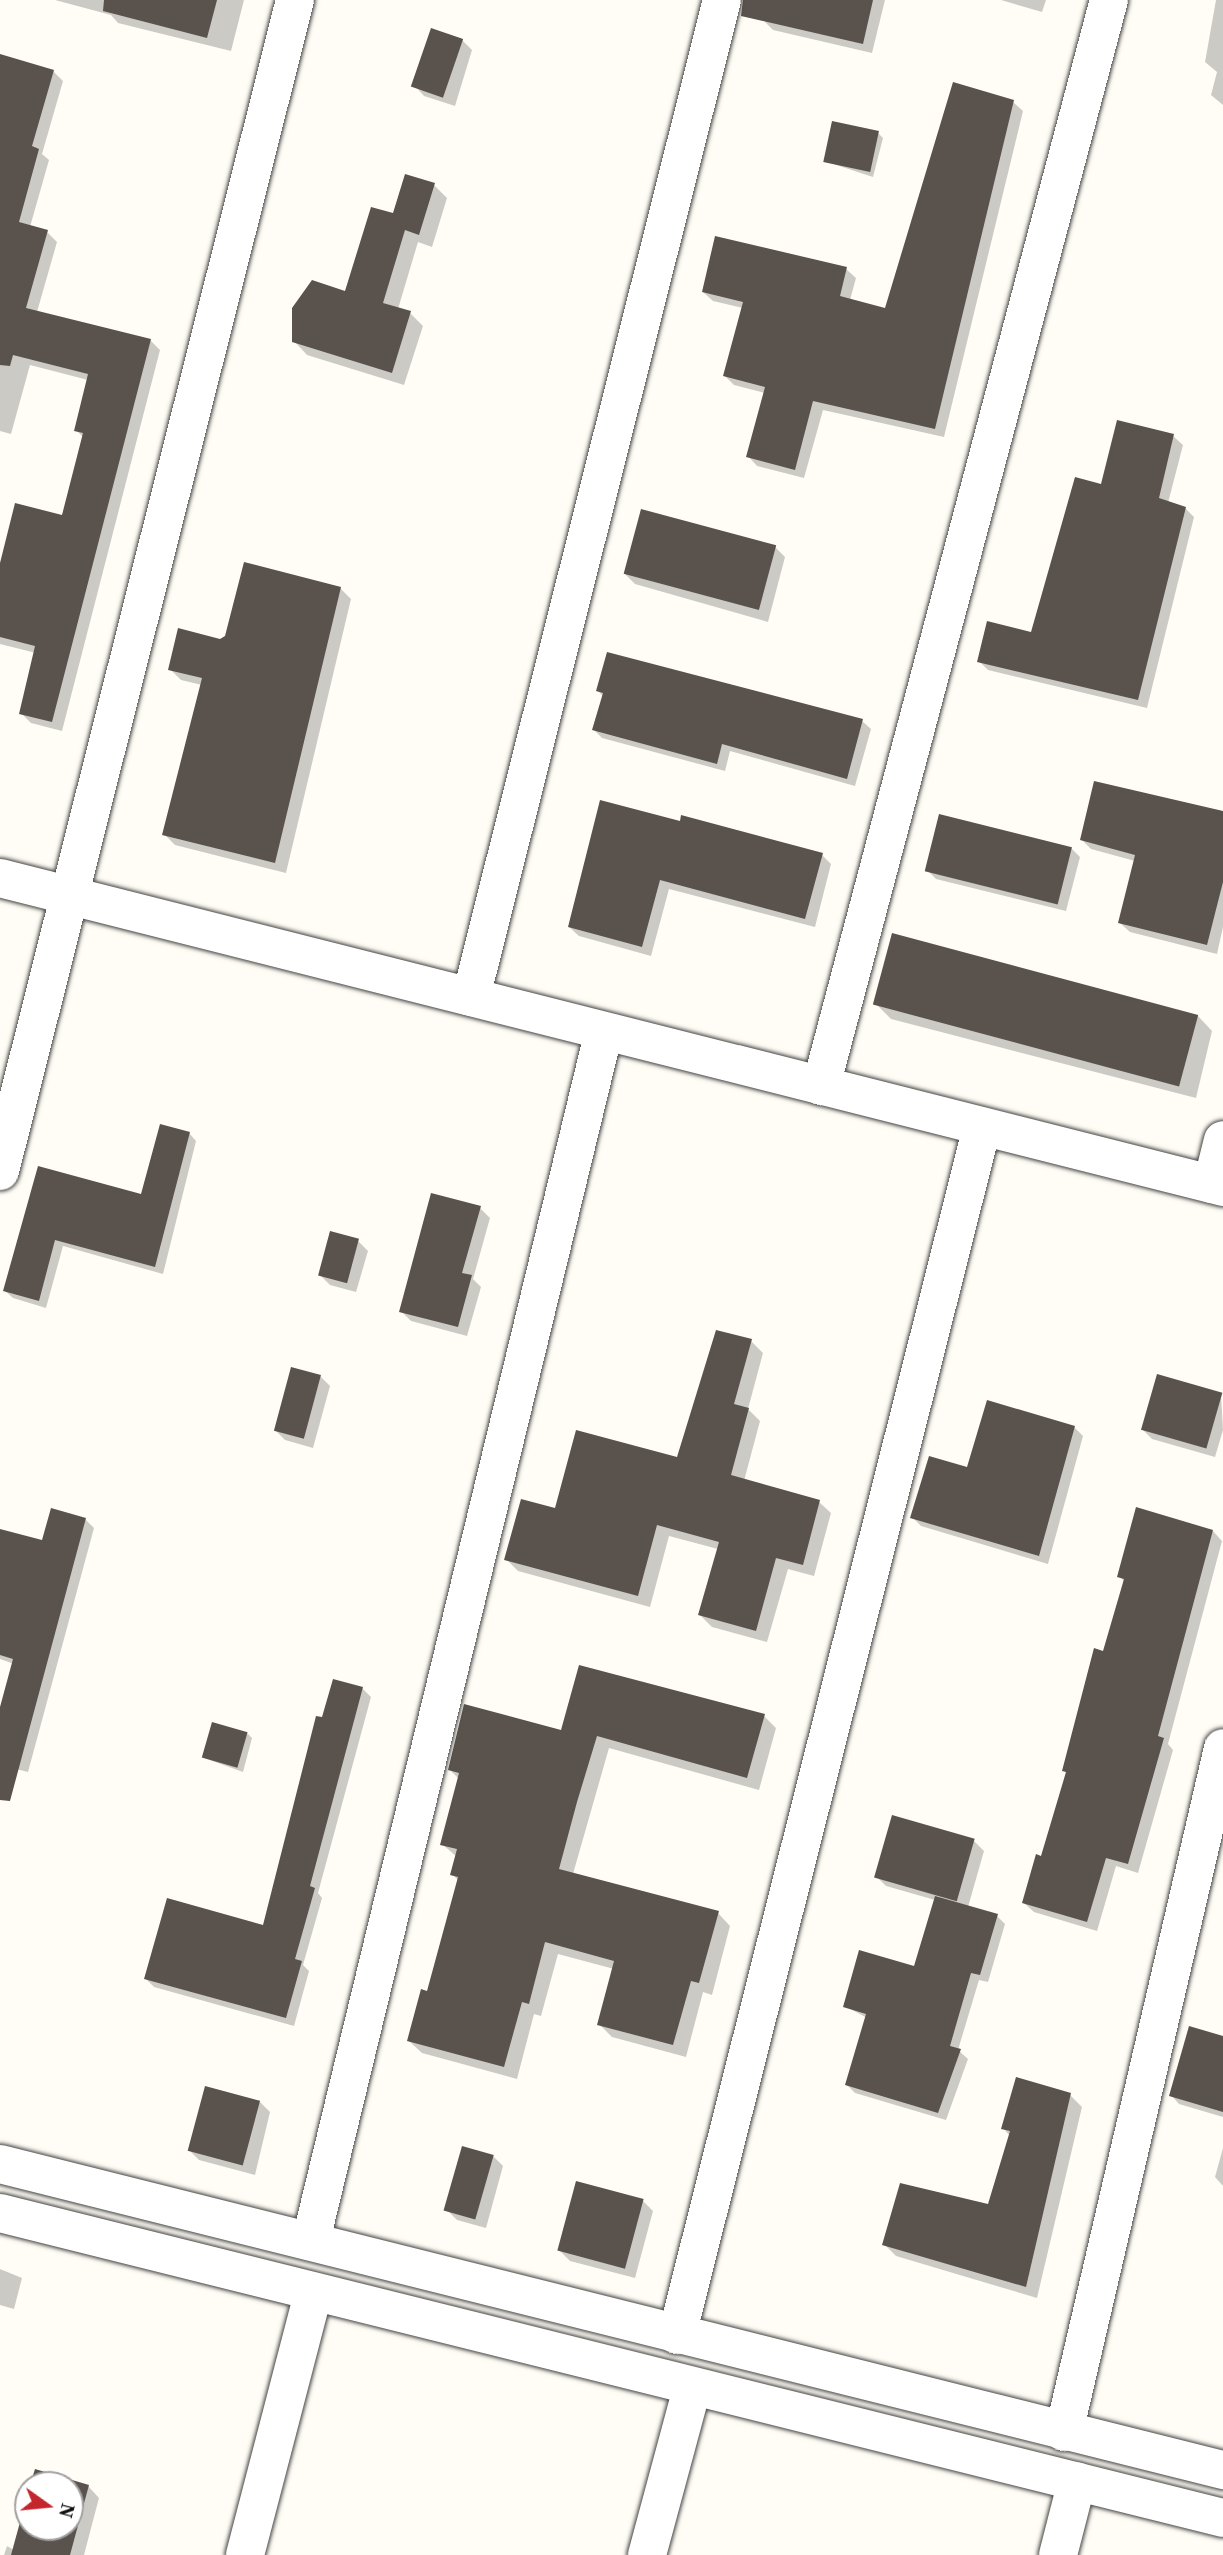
<!DOCTYPE html>
<style>
body{margin:0}
#map{position:relative;width:1223px;height:2555px;overflow:hidden;background:#fffdf5;font-family:"Source Serif 4",serif}
div>[style]{position:absolute}
.shadow>*{inset:0;background:#0003}
.building>*{inset:0;background:#5a524d;transform-origin:0 0}
.roads{filter:drop-shadow(0 0 2px #444) drop-shadow(0 0 2px #444)}
.minor>*{height:38px;margin:-19px;padding:0 19px;transform-origin:19px;border-radius:19px;background:#fff}
span{translate:-50% -50%;white-space:nowrap;text-align:center;line-height:1.15;-webkit-text-stroke:7px #fff;paint-order:stroke}
.north{position:absolute;left:14px;top:2471px;width:70px;height:70px;box-sizing:border-box;background:#fff;border:2px solid #a0a0a0;border-radius:50%;rotate:105deg;font-size:19px;font-weight:700;line-height:28px;text-align:center;color:#111}
.north::after{content:'';display:block;margin:auto;width:24px;height:32px;background:#c4262e;clip-path:polygon(50% 0,100% 100%,50% 72%,0 100%)}
</style>
<div id="map">
<div class="shadow">
<div style="clip-path:polygon(55px 0,244px 0,231px 51px,118px 23px,111px 15px)"></div>
<div style="clip-path:polygon(767px 0,885px 0,872px 53px,773px 30px,763px 20px)"></div>
<div style="clip-path:polygon(1001px 0,1046px 0,1042px 12px)"></div>
<div style="clip-path:polygon(1216px 0,1223px 0,1223px 105px,1211px 95px,1217px 72px,1205px 62px)"></div>
<div style="clip-path:polygon(462px 40px,472px 50px,455px 106px,424px 96px,415px 86px)"></div>
<div style="clip-path:polygon(0 56px,53px 71px,63px 81px,42px 154px,49px 160px,30px 227px,47px 232px,57px 242px,37px 312px,150px 340px,160px 350px,62px 731px,31px 723px,21px 713px,36px 653px,0 644px,0 570px,63px 517px,83px 437px,76px 430px,88px 380px,30px 365px,11px 434px,0 431px)"></div>
<div style="clip-path:polygon(1013px 102px,1023px 111px,944px 437px,823px 410px,804px 478px,757px 466px,748px 456px,765px 393px,734px 385px,725px 376px,743px 308px,713px 301px,703px 292px,846px 269px,856px 278px,850px 300px,887px 310px)"></div>
<div style="clip-path:polygon(878px 133px,883px 138px,873px 177px,824px 161px)"></div>
<div style="clip-path:polygon(434px 185px,447px 198px,432px 247px,418px 242px,398px 309px,410px 313px,423px 326px,404px 385px,307px 355px,294px 341px,346px 293px,394px 215px)"></div>
<div style="clip-path:polygon(1173px 436px,1183px 445px,1168px 503px,1185px 508px,1194px 517px,1147px 708px,988px 670px,979px 661px,1032px 634px,1103px 486px)"></div>
<div style="clip-path:polygon(775px 547px,785px 557px,768px 622px,635px 584px,625px 574px)"></div>
<div style="clip-path:polygon(340px 588px,351px 599px,286px 873px,175px 845px,164px 834px,202px 685px,181px 680px,170px 669px,220px 641px)"></div>
<div style="clip-path:polygon(598px 691px,862px 721px,871px 729px,855px 786px,730px 751px,725px 771px,602px 738px,594px 730px,604px 697px)"></div>
<div style="clip-path:polygon(1223px 813px,1223px 927px,1217px 954px,1130px 932px,1120px 923px,1135px 861px,1091px 849px,1082px 840px)"></div>
<div style="clip-path:polygon(681px 824px,822px 855px,831px 864px,815px 927px,669px 889px,651px 956px,579px 936px,569px 927px)"></div>
<div style="clip-path:polygon(1071px 848px,1080px 857px,1066px 911px,936px 879px,927px 870px)"></div>
<div style="clip-path:polygon(894px 935px,1198px 1016px,1212px 1031px,1196px 1098px,891px 1019px,876px 1004px)"></div>
<div style="clip-path:polygon(189px 1133px,196px 1141px,163px 1274px,63px 1246px,46px 1308px,13px 1298px,5px 1291px,39px 1168px,142px 1196px)"></div>
<div style="clip-path:polygon(480px 1208px,490px 1218px,473px 1279px,481px 1287px,467px 1336px,411px 1321px,401px 1311px)"></div>
<div style="clip-path:polygon(358px 1241px,368px 1251px,356px 1292px,330px 1285px,320px 1275px)"></div>
<div style="clip-path:polygon(751px 1341px,763px 1353px,748px 1409px,760px 1421px,744px 1481px,819px 1502px,831px 1513px,814px 1576px,788px 1569px,767px 1642px,712px 1627px,700px 1615px,718px 1549px,669px 1536px,650px 1607px,518px 1571px,506px 1559px,556px 1510px,678px 1459px)"></div>
<div style="clip-path:polygon(320px 1376px,330px 1386px,313px 1448px,285px 1440px,275px 1430px)"></div>
<div style="clip-path:polygon(1221px 1395px,1223px 1430px,1215px 1457px,1152px 1439px,1142px 1429px)"></div>
<div style="clip-path:polygon(1074px 1427px,1083px 1436px,1048px 1564px,921px 1526px,912px 1517px,968px 1469px)"></div>
<div style="clip-path:polygon(85px 1519px,94px 1528px,28px 1772px,0 1765px,0 1714px,14px 1664px,0 1659px,0 1530px,43px 1542px)"></div>
<div style="clip-path:polygon(1213px 1531px,1222px 1541px,1168px 1744px,1173px 1750px,1138px 1873px,1116px 1866px,1097px 1931px,1034px 1912px,1024px 1903px,1043px 1858px,1067px 1774px,1064px 1770px,1104px 1653px,1125px 1582px,1119px 1576px)"></div>
<div style="clip-path:polygon(362px 1688px,371px 1697px,318px 1893px,322px 1898px,303px 1965px,309px 1971px,294px 2026px,154px 1987px,146px 1979px,264px 1927px,324px 1720px)"></div>
<div style="clip-path:polygon(764px 1716px,776px 1728px,759px 1790px,609px 1748px,573px 1874px,718px 1913px,730px 1926px,712px 1995px,703px 1992px,686px 2057px,612px 2037px,599px 2024px,614px 1969px,558px 1954px,541px 2016px,534px 2014px,517px 2079px,422px 2053px,409px 2041px,429px 1993px,459px 1881px,452px 1874px,457px 1857px,442px 1844px,459px 1779px,449px 1769px,562px 1732px)"></div>
<div style="clip-path:polygon(248px 1734px,252px 1738px,243px 1772px,204px 1758px)"></div>
<div style="clip-path:polygon(893px 1817px,974px 1841px,984px 1851px,968px 1907px,997px 1916px,1005px 1924px,988px 1982px,979px 1980px,958px 2050px,968px 2059px,946px 2120px,855px 2093px,847px 2085px,867px 2018px,845px 2006px,915px 1968px,935px 1900px,886px 1886px,876px 1876px)"></div>
<div style="clip-path:polygon(1223px 2044px,1223px 2117px,1179px 2104px,1171px 2095px)"></div>
<div style="clip-path:polygon(1070px 2095px,1082px 2107px,1037px 2298px,896px 2256px,884px 2244px,989px 2206px,1010px 2136px,1003px 2128px)"></div>
<div style="clip-path:polygon(260px 2102px,270px 2112px,255px 2175px,199px 2160px,189px 2150px)"></div>
<div style="clip-path:polygon(1223px 2148px,1223px 2186px,1215px 2177px)"></div>
<div style="clip-path:polygon(493px 2156px,503px 2166px,486px 2228px,457px 2220px,447px 2210px)"></div>
<div style="clip-path:polygon(643px 2201px,653px 2211px,635px 2278px,570px 2261px,560px 2251px)"></div>
<div style="clip-path:polygon(0 2269px,22px 2278px,14px 2309px,0 2305px)"></div>
<div style="clip-path:polygon(58px 2478px,88px 2486px,99px 2498px,84px 2555px,4px 2555px,7px 2546px,14px 2550px,28px 2500px,28px 2527px,70px 2527px,70px 2485px,56px 2485px)"></div>
</div>
<div class="building">
<div style="clip-path:polygon(104px 0,217px 0,207px 38px,103px 11px)"></div>
<div style="clip-path:polygon(743px 0,873px 0,863px 44px,741px 16px)"></div>
<div style="left:431px;top:28px;width:34px;height:62px;rotate:19deg"></div>
<div style="clip-path:polygon(0 54px,54px 70px,32px 146px,39px 149px,19px 222px,48px 230px,26px 308px,151px 339px,52px 722px,19px 714px,35px 646px,0 637px,0 563px,15px 503px,62px 515px,83px 433px,74px 431px,88px 374px,13px 355px,10px 366px,0 365px)"></div>
<div style="clip-path:polygon(953px 82px,1014px 100px,935px 429px,813px 401px,795px 470px,746px 457px,765px 387px,723px 376px,743px 302px,702px 292px,715px 236px,847px 267px,840px 296px,885px 308px)"></div>
<div style="left:832px;top:121px;width:48px;height:42px;rotate:12deg"></div>
<div style="clip-path:polygon(405px 174px,435px 183px,419px 235px,405px 230px,383px 303px,411px 311px,392px 373px,292px 342px,292px 308px,312px 280px,345px 291px,371px 207px,393px 213px)"></div>
<div style="clip-path:polygon(1117px 420px,1174px 434px,1159px 498px,1186px 507px,1138px 700px,977px 662px,987px 621px,1031px 632px,1075px 477px,1101px 484px)"></div>
<div style="left:641px;top:509px;width:140px;height:67px;rotate:15deg"></div>
<div style="clip-path:polygon(244px 562px,341px 587px,275px 863px,162px 835px,202px 678px,168px 670px,178px 628px,220px 639px,225px 636px)"></div>
<div style="clip-path:polygon(607px 652px,863px 719px,847px 779px,722px 744px,717px 764px,592px 730px,603px 693px,596px 691px)"></div>
<div style="clip-path:polygon(1094px 781px,1223px 811px,1223px 882px,1207px 945px,1118px 923px,1135px 855px,1080px 840px)"></div>
<div style="clip-path:polygon(600px 800px,680px 821px,681px 815px,823px 853px,805px 919px,660px 880px,642px 947px,568px 927px)"></div>
<div style="left:939px;top:814px;width:137px;height:59px;rotate:14deg"></div>
<div style="left:892px;top:933px;width:317px;height:74px;rotate:15deg"></div>
<div style="clip-path:polygon(160px 1124px,190px 1132px,155px 1267px,55px 1240px,39px 1301px,3px 1291px,38px 1166px,141px 1194px)"></div>
<div style="clip-path:polygon(431px 1193px,481px 1206px,462px 1273px,472px 1275px,458px 1327px,399px 1312px)"></div>
<div style="left:330px;top:1231px;width:30px;height:46px;rotate:15deg"></div>
<div style="clip-path:polygon(716px 1330px,752px 1339px,734px 1404px,749px 1408px,731px 1475px,820px 1500px,803px 1565px,776px 1558px,756px 1631px,698px 1615px,719px 1542px,657px 1525px,638px 1596px,504px 1560px,521px 1499px,555px 1508px,576px 1430px,677px 1457px)"></div>
<div style="left:291px;top:1367px;width:31px;height:66px;rotate:15deg"></div>
<div style="left:1157px;top:1374px;width:68px;height:58px;rotate:16deg"></div>
<div style="clip-path:polygon(987px 1400px,1075px 1426px,1039px 1556px,910px 1518px,929px 1456px,967px 1467px)"></div>
<div style="clip-path:polygon(1136px 1507px,1213px 1530px,1158px 1736px,1164px 1738px,1128px 1864px,1106px 1858px,1087px 1922px,1022px 1903px,1036px 1854px,1041px 1856px,1066px 1772px,1062px 1771px,1094px 1648px,1103px 1651px,1124px 1579px,1117px 1577px)"></div>
<div style="clip-path:polygon(51px 1508px,86px 1518px,10px 1801px,0 1800px,0 1707px,13px 1659px,0 1655px,0 1529px,42px 1540px)"></div>
<div style="clip-path:polygon(579px 1665px,765px 1714px,747px 1778px,597px 1736px,577px 1802px,559px 1869px,719px 1911px,699px 1983px,691px 1981px,673px 2045px,597px 2025px,614px 1961px,545px 1942px,529px 2004px,522px 2002px,504px 2067px,407px 2041px,421px 1989px,427px 1991px,458px 1877px,450px 1875px,457px 1849px,440px 1845px,459px 1773px,448px 1770px,464px 1704px,561px 1730px)"></div>
<div style="clip-path:polygon(333px 1679px,363px 1687px,310px 1886px,315px 1888px,295px 1959px,302px 1961px,286px 2018px,144px 1979px,167px 1898px,263px 1925px,316px 1716px,322px 1717px)"></div>
<div style="left:212px;top:1722px;width:37px;height:37px;rotate:16deg"></div>
<div style="left:892px;top:1815px;width:86px;height:65px;rotate:16deg"></div>
<div style="clip-path:polygon(935px 1896px,998px 1914px,980px 1975px,971px 1973px,950px 2046px,961px 2049px,938px 2113px,845px 2085px,866px 2014px,843px 2007px,859px 1950px,914px 1966px)"></div>
<div style="clip-path:polygon(1189px 2026px,1223px 2036px,1223px 2112px,1169px 2096px)"></div>
<div style="clip-path:polygon(1016px 2077px,1071px 2093px,1026px 2287px,882px 2245px,900px 2183px,988px 2204px,1010px 2131px,1001px 2129px)"></div>
<div style="left:205px;top:2086px;width:57px;height:67px;rotate:15deg"></div>
<div style="left:462px;top:2146px;width:33px;height:67px;rotate:16deg"></div>
<div style="left:576px;top:2181px;width:70px;height:72px;rotate:15deg"></div>
<div style="clip-path:polygon(35px 2469px,89px 2485px,70px 2555px,11px 2555px,28px 2493px,28px 2527px,70px 2527px,70px 2485px,30px 2485px)"></div>
</div>
<div class="roads">
<div class="minor">
<div style="left:0;top:878px;width:1261px;rotate:14.18deg"></div>
<div style="left:471px;top:997px;width:1028px;rotate:-75.87deg"></div>
<div style="left:821px;top:1086px;width:1124px;rotate:-75.15deg"></div>
<div style="left:0;top:1171px;width:1208px;rotate:-75.86deg"></div>
<div style="left:1212px;top:1184px;width:45px;rotate:-76deg"></div>
<div style="left:0;top:2164px;width:1261px;rotate:14.05deg"></div>
<div style="left:0;top:2213px;width:1260px;rotate:14deg"></div>
<div style="left:311px;top:2240px;width:1244px;rotate:-76.38deg"></div>
<div style="left:677px;top:2335px;width:1246px;rotate:-75.83deg"></div>
<div style="left:1064px;top:2432px;width:702px;rotate:-76.91deg"></div>
<div style="left:245px;top:2555px;width:270px;rotate:-75.4deg"></div>
<div style="left:647px;top:2555px;width:173px;rotate:-74.9deg"></div>
<div style="left:1058px;top:2555px;width:76px;rotate:-75.6deg"></div>
</div>
</div>
<div class="north">N</div>
</div>
